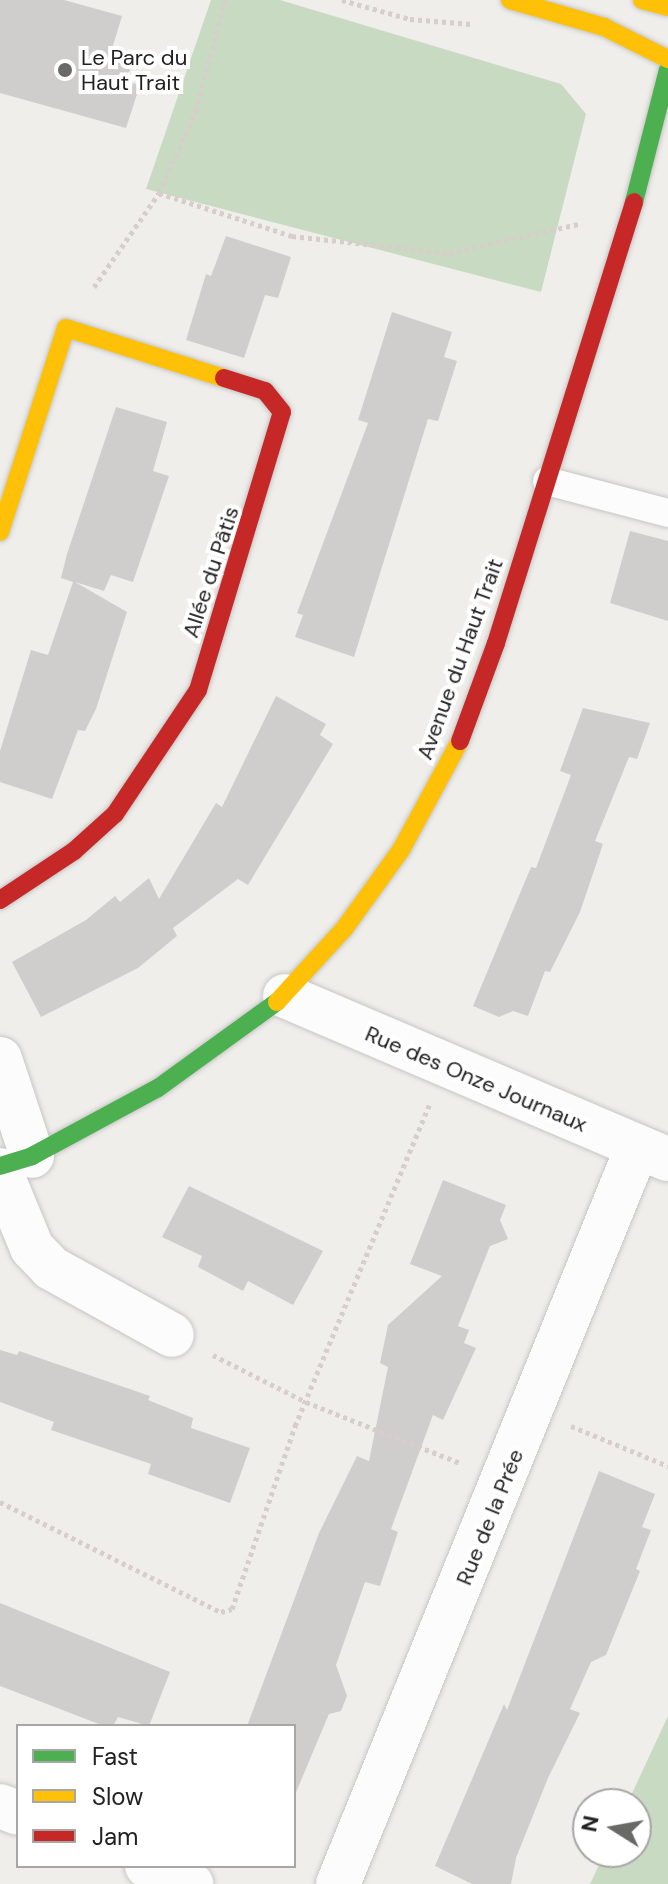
<!DOCTYPE html>
<meta charset="utf-8">
<style>
body{margin:0}
#map{position:relative;width:668px;height:1884px;overflow:hidden;background:#efeeeb;font-family:"DM Sans",sans-serif}
div>[style]{position:absolute}
.forest>*{inset:0;background:#c8dbc2}
.building>*{inset:0;background:#d0cecc}
.path>*{height:5px;margin-top:-2.5px;transform-origin:0;background:repeating-linear-gradient(90deg,#d7cdca 0 4px,transparent 0 8px)}
.roads{filter:drop-shadow(0 0 2px #c6c6c4) drop-shadow(0 0 2px #c6c6c4)}
.lane>*{height:28px;margin:-14px;padding:0 14px;transform-origin:14px;border-radius:14px;background:#fdfcfc}
.street>*{height:44px;margin:-22px;padding:0 22px;transform-origin:22px;border-radius:22px;background:#fdfcfc}
.fast>*{height:18px;margin:-9px;padding:0 9px;transform-origin:9px;border-radius:9px;background:#4caf50}
.slow>*{height:18px;margin:-9px;padding:0 9px;transform-origin:9px;border-radius:9px;background:#ffc107}
.jam>*{height:18px;margin:-9px;padding:0 9px;transform-origin:9px;border-radius:9px;background:#c62828}
.dots>*{width:22px;height:22px;translate:-50% -50%;box-sizing:border-box;border:4px solid #fff;border-radius:50%}
span{translate:-50% -50%;white-space:nowrap;text-align:center;line-height:1.15;-webkit-text-stroke:8px #fff;paint-order:stroke}
.poi-label{font-size:22px;color:#212121}
.left{translate:0 -50%;text-align:left}
.street-label{font-size:22px;color:#212121}
.legend{position:absolute;left:16px;top:1724px;width:280px;height:144px;box-sizing:border-box;background:#fff;border:2px solid #a6a6a6;margin:0;padding:10px 14px;list-style:none;font-size:24px;color:#212121}
.legend li{display:flex;align-items:center;gap:16px;height:40px}
.legend b{width:40px;border:2px solid #a6a6a6}
.north{position:absolute;left:572px;top:1788px;width:80px;height:80px;box-sizing:border-box;background:#fff;border:2px solid #a6a6a6;border-radius:50%;rotate:281deg;font-size:22px;font-weight:700;line-height:32px;text-align:center;color:#212121}
.north::after{content:'';display:block;margin:auto;width:28px;height:36px;background:#696968;clip-path:polygon(50% 0,100% 100%,50% 72%,0 100%)}
</style>
<div id="map">
<div class="forest">
<div style="clip-path:polygon(211px 0,280px 0,561px 84px,586px 114px,541px 292px,146px 189px)"></div>
<div style="clip-path:polygon(668px 1716px,668px 1884px,590px 1884px,605px 1852px,636px 1852px,636px 1804px,627px 1804px)"></div>
</div>
<div class="building">
<div style="clip-path:polygon(0 0,64px 0,122px 16px,111px 52px,135px 59px,125px 81px,140px 85px,126px 128px,0 93px)"></div>
<div style="clip-path:polygon(226px 236px,291px 257px,278px 298px,265px 295px,244px 358px,186px 340px,206px 274px,211px 276px)"></div>
<div style="clip-path:polygon(392px 312px,452px 332px,444px 357px,457px 361px,438px 421px,428px 419px,354px 657px,295px 637px,303px 615px,297px 613px,368px 423px,358px 420px)"></div>
<div style="clip-path:polygon(116px 407px,167px 422px,153px 471px,169px 476px,133px 582px,111px 575px,104px 591px,75px 582px,127px 612px,96px 709px,85px 731px,78px 730px,52px 799px,0 782px,0 751px,31px 650px,48px 655px,73px 582px,61px 578px,67px 554px)"></div>
<div style="clip-path:polygon(630px 531px,668px 541px,668px 621px,610px 603px)"></div>
<div style="clip-path:polygon(276px 696px,326px 724px,320px 735px,333px 744px,248px 885px,238px 879px,173px 928px,177px 936px,138px 968px,41px 1017px,12px 962px,86px 920px,115px 896px,120px 902px,149px 878px,159px 899px,216px 803px,222px 807px)"></div>
<div style="clip-path:polygon(583px 708px,650px 723px,637px 759px,629px 757px,595px 841px,603px 844px,580px 912px,550px 972px,545px 971px,528px 1016px,513px 1011px,499px 1017px,473px 1006px,531px 867px,536px 868px,571px 775px,560px 771px)"></div>
<div style="clip-path:polygon(443px 1180px,506px 1205px,500px 1220px,508px 1239px,490px 1246px,458px 1326px,469px 1330px,464px 1343px,476px 1348px,443px 1420px,433px 1415px,391px 1529px,398px 1532px,380px 1586px,365px 1582px,336px 1665px,347px 1696px,341px 1711px,329px 1714px,294px 1797px,294px 1726px,247px 1726px,319px 1533px,357px 1456px,369px 1461px,388px 1367px,380px 1363px,388px 1325px,442px 1276px,410px 1264px)"></div>
<div style="clip-path:polygon(189px 1186px,323px 1251px,293px 1305px,248px 1281px,243px 1291px,198px 1267px,202px 1256px,162px 1237px)"></div>
<div style="clip-path:polygon(0 1350px,17px 1355px,19px 1351px,150px 1396px,148px 1400px,193px 1418px,191px 1428px,250px 1448px,230px 1503px,148px 1474px,151px 1464px,51px 1430px,54px 1422px,0 1402px)"></div>
<div style="clip-path:polygon(599px 1471px,655px 1494px,642px 1527px,651px 1530px,636px 1569px,640px 1571px,606px 1655px,591px 1662px,570px 1709px,580px 1713px,548px 1778px,516px 1858px,511px 1884px,472px 1884px,435px 1866px,504px 1704px,507px 1710px)"></div>
<div style="clip-path:polygon(0 1603px,170px 1672px,149px 1726px,118px 1717px,113px 1726px,104px 1726px,0 1686px)"></div>
</div>
<div class="path">
<div style="left:342px;top:0;width:71px;rotate:15.6deg"></div>
<div style="left:410px;top:19px;width:61px;rotate:4.7deg"></div>
<div style="left:159px;top:193px;width:140px;rotate:17.9deg"></div>
<div style="left:292px;top:236px;width:158px;rotate:6.2deg"></div>
<div style="left:449px;top:253px;width:133px;rotate:-12.6deg"></div>
<div style="left:94px;top:287px;width:114px;rotate:-55.3deg"></div>
<div style="left:159px;top:193px;width:90px;rotate:-65.7deg"></div>
<div style="left:196px;top:111px;width:115px;rotate:-75.4deg"></div>
<div style="left:213px;top:1355px;width:104px;rotate:26.8deg"></div>
<div style="left:306px;top:1402px;width:166px;rotate:21.6deg"></div>
<div style="left:571px;top:1426px;width:105px;rotate:22.4deg"></div>
<div style="left:0;top:1502px;width:247px;rotate:26.5deg"></div>
<div style="left:221px;top:1612px;width:11px;rotate:-15deg"></div>
<div style="left:232px;top:1609px;width:194px;rotate:-71deg"></div>
<div style="left:295px;top:1426px;width:348px;rotate:-67.3deg"></div>
</div>
<div class="roads">
<div class="lane">
<div style="left:547px;top:481px;width:125px;rotate:14.8deg"></div>
</div>
<div class="street">
<div style="left:285px;top:996px;width:416px;rotate:23.1deg"></div>
<div style="left:0;top:1059px;width:102px;rotate:71.7deg"></div>
<div style="left:0;top:1170px;width:84px;rotate:67.7deg"></div>
<div style="left:32px;top:1248px;width:28px;rotate:46deg"></div>
<div style="left:51px;top:1268px;width:138px;rotate:29deg"></div>
<div style="left:0;top:1806px;width:19px;rotate:21deg"></div>
<div style="left:147px;top:1866px;width:48px;rotate:22.2deg"></div>
<div style="left:338px;top:1884px;width:794px;rotate:-67.89deg"></div>
</div>
<div class="fast">
<div style="left:634px;top:202px;width:136px;rotate:-75.6deg"></div>
<div style="left:0;top:1166px;width:34px;rotate:-17deg"></div>
<div style="left:32px;top:1156px;width:143px;rotate:-28.4deg"></div>
<div style="left:158px;top:1088px;width:147px;rotate:-35.9deg"></div>
</div>
<div class="slow">
<div style="left:510px;top:0;width:98px;rotate:16deg"></div>
<div style="left:604px;top:27px;width:72px;rotate:26.6deg"></div>
<div style="left:642px;top:0;width:27px;rotate:15deg"></div>
<div style="left:0;top:532px;width:214px;rotate:-72.1deg"></div>
<div style="left:66px;top:328px;width:166px;rotate:17.6deg"></div>
<div style="left:277px;top:1002px;width:99px;rotate:-47.5deg"></div>
<div style="left:344px;top:929px;width:97px;rotate:-54.2deg"></div>
<div style="left:401px;top:850px;width:124px;rotate:-61.6deg"></div>
</div>
<div class="jam">
<div style="left:460px;top:741px;width:104px;rotate:-69.8deg"></div>
<div style="left:496px;top:643px;width:462px;rotate:-72.6deg"></div>
<div style="left:0;top:900px;width:89px;rotate:-33.5deg"></div>
<div style="left:74px;top:851px;width:55px;rotate:-42.1deg"></div>
<div style="left:115px;top:814px;width:149px;rotate:-56.2deg"></div>
<div style="left:198px;top:690px;width:290px;rotate:-73.2deg"></div>
<div style="left:282px;top:412px;width:27px;rotate:-129deg"></div>
<div style="left:265px;top:391px;width:43px;rotate:-162.4deg"></div>
</div>
</div>
<div class="dots">
<div style="left:65px;top:70px;background:#696968"></div>
</div>
<div class="poi-label">
<span class="left" style="left:81px;top:70px">Le Parc du<br>Haut Trait</span>
</div>
<div class="street-label">
<span style="left:211px;top:572px;rotate:-72deg">Allée du Pâtis</span>
<span style="left:460px;top:659px;rotate:-70deg">Avenue du Haut Trait</span>
<span style="left:476px;top:1079px;rotate:23deg">Rue des Onze Journaux</span>
<span style="left:490px;top:1517px;rotate:-68deg">Rue de la Prée</span>
</div>
<ul class="legend">
<li><b style="height:10px;background:#4caf50"></b>Fast</li>
<li><b style="height:10px;background:#ffc107"></b>Slow</li>
<li><b style="height:10px;background:#c62828"></b>Jam</li>
</ul>
<div class="north">N</div>
</div>
